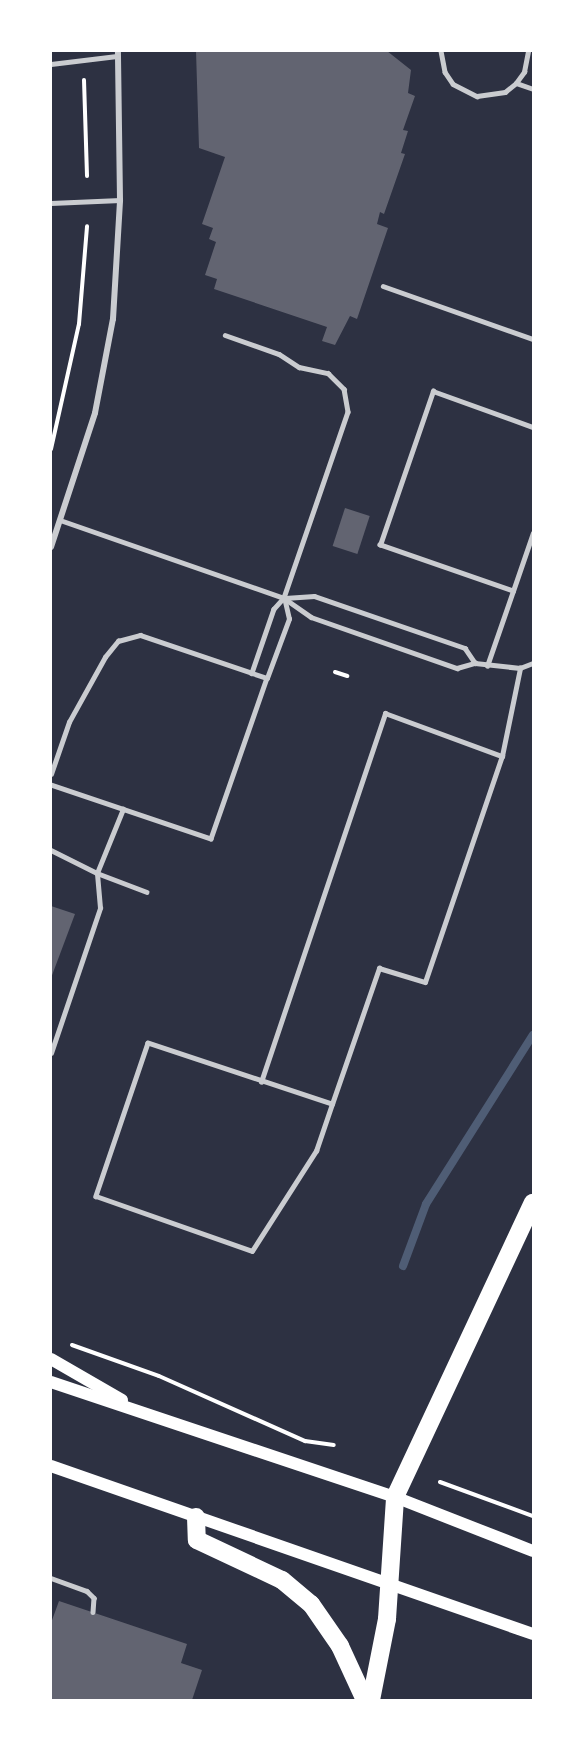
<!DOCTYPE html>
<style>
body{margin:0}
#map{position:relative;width:584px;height:1751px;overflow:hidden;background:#2d3142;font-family:"Fira Sans",sans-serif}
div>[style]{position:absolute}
.stream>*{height:8px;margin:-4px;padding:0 4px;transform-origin:4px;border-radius:4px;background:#4f5d75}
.building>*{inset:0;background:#626471;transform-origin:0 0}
.path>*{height:4px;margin:-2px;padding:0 2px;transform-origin:2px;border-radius:2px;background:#fff}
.service>*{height:4.5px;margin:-2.25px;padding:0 2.25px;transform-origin:2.25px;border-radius:2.25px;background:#caccd0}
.minor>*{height:6px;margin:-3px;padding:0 3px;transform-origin:3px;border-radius:3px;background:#caccd0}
.secondary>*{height:12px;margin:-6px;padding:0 6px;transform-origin:6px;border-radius:6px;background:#fff}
.motorway>*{height:18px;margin:-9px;padding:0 9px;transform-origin:9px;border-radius:9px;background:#fff}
span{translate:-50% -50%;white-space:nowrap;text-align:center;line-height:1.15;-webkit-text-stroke:6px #fff;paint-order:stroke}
.frame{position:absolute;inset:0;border:52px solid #fff;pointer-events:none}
</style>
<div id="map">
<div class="stream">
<div style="left:403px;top:1266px;width:66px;rotate:-69.6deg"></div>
<div style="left:426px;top:1204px;width:200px;rotate:-57.7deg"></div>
</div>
<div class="building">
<div style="clip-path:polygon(196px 51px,387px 51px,411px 70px,408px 93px,415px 96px,403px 130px,408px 131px,401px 153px,405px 154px,384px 214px,380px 212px,377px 224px,388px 228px,357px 319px,350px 316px,335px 345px,322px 341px,327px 327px,214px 289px,217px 279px,205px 275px,216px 242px,209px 239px,213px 228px,202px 224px,225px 157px,199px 148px)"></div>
<div style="left:345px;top:508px;width:26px;height:40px;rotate:18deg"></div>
<div style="clip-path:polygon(51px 906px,75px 914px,51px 978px)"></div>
<div style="clip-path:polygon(59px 1601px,187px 1644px,181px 1663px,202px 1670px,192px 1700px,51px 1700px,51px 1623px)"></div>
</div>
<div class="path">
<div style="left:84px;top:80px;width:96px;rotate:88.2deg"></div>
<div style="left:51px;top:449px;width:128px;rotate:-77.4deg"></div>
<div style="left:79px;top:324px;width:98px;rotate:-85.3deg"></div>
<div style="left:335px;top:672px;width:13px;rotate:18deg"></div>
<div style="left:72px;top:1345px;width:92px;rotate:19.6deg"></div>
<div style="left:159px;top:1376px;width:160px;rotate:24deg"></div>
<div style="left:305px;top:1441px;width:29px;rotate:8deg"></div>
<div style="left:440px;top:1482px;width:99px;rotate:20.1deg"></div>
</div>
<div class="service">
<div style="left:441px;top:51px;width:21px;rotate:79deg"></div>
<div style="left:445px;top:72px;width:14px;rotate:56deg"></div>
<div style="left:453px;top:84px;width:27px;rotate:27deg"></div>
<div style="left:477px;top:96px;width:28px;rotate:-8deg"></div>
<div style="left:505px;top:92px;width:14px;rotate:-39deg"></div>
<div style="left:516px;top:83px;width:14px;rotate:-54deg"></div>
<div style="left:524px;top:72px;width:21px;rotate:-79deg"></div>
<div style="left:51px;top:64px;width:66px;rotate:-6.9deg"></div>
<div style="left:516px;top:83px;width:18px;rotate:19deg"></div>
<div style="left:51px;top:203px;width:69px;rotate:-2.5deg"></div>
<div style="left:383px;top:286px;width:159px;rotate:19.5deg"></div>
<div style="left:225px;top:335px;width:57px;rotate:19.4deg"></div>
<div style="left:279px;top:354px;width:24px;rotate:33deg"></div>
<div style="left:299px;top:367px;width:30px;rotate:12deg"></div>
<div style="left:328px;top:373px;width:23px;rotate:45deg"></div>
<div style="left:344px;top:389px;width:23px;rotate:80deg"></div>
<div style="left:348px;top:412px;width:197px;rotate:109deg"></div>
<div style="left:284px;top:598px;width:15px;rotate:132deg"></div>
<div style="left:274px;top:609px;width:68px;rotate:109deg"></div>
<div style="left:63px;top:521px;width:234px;rotate:19.2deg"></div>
<div style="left:284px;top:598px;width:33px;rotate:35deg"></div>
<div style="left:311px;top:617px;width:155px;rotate:19.3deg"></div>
<div style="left:457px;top:668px;width:19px;rotate:-16deg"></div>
<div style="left:475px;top:663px;width:45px;rotate:6.3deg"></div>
<div style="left:520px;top:668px;width:14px;rotate:-21deg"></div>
<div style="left:513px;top:591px;width:61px;rotate:-71deg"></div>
<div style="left:285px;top:598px;width:29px;rotate:-4deg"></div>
<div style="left:314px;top:596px;width:160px;rotate:19deg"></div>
<div style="left:465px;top:648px;width:18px;rotate:56deg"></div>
<div style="left:487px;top:666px;width:79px;rotate:-70.9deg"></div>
<div style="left:513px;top:591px;width:141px;rotate:-160.9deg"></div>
<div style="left:380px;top:545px;width:163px;rotate:-71deg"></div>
<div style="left:433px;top:391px;width:106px;rotate:19.8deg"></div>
<div style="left:267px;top:678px;width:63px;rotate:-69.6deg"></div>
<div style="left:289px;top:619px;width:22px;rotate:-103deg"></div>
<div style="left:51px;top:774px;width:55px;rotate:-70.9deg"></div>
<div style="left:69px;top:722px;width:74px;rotate:-61deg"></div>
<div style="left:105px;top:657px;width:21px;rotate:-51deg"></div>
<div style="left:118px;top:641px;width:23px;rotate:-15deg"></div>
<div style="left:140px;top:635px;width:134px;rotate:18.7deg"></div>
<div style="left:267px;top:678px;width:170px;rotate:109.2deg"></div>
<div style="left:211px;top:839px;width:169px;rotate:-161.4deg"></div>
<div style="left:51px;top:850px;width:51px;rotate:26.6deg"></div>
<div style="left:97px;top:873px;width:69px;rotate:-67.9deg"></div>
<div style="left:51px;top:1053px;width:153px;rotate:-71.3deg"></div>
<div style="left:100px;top:908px;width:35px;rotate:-95deg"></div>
<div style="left:97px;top:873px;width:53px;rotate:20.8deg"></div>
<div style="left:261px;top:1082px;width:389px;rotate:-71.4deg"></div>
<div style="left:385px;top:713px;width:125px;rotate:20.2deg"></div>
<div style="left:332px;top:1104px;width:194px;rotate:-161.7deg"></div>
<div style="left:148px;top:1043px;width:162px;rotate:108.8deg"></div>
<div style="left:96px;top:1196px;width:165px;rotate:19.4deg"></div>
<div style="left:252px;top:1251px;width:119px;rotate:-57.4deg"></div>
<div style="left:316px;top:1151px;width:50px;rotate:-71.2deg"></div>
<div style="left:332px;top:1104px;width:144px;rotate:-70.9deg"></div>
<div style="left:379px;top:968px;width:48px;rotate:16.9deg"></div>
<div style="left:425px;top:982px;width:239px;rotate:-71.2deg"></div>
<div style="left:502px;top:756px;width:90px;rotate:-78.4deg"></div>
<div style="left:51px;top:1578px;width:38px;rotate:20deg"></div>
<div style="left:87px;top:1591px;width:10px;rotate:45deg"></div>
<div style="left:94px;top:1598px;width:14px;rotate:94deg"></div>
</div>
<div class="minor">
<div style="left:51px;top:547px;width:141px;rotate:-71.8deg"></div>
<div style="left:95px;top:413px;width:96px;rotate:-79.2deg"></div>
<div style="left:113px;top:319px;width:119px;rotate:-86.6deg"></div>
<div style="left:120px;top:200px;width:149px;rotate:-90.8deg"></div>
</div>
<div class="secondary">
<div style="left:51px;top:1359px;width:82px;rotate:30deg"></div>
<div style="left:51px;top:1382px;width:363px;rotate:18.5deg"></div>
<div style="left:395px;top:1497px;width:148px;rotate:21.4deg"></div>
<div style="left:51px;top:1466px;width:510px;rotate:19.22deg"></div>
</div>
<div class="motorway">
<div style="left:196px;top:1517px;width:23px;rotate:88deg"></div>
<div style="left:197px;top:1540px;width:94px;rotate:25.2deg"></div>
<div style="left:282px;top:1580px;width:38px;rotate:40deg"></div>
<div style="left:311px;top:1604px;width:51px;rotate:55.4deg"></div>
<div style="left:340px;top:1646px;width:60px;rotate:65.2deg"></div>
<div style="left:371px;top:1700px;width:83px;rotate:-78.8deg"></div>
<div style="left:387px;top:1619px;width:122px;rotate:-86.2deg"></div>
<div style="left:395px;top:1497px;width:325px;rotate:-64.9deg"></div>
</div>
<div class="frame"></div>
</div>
